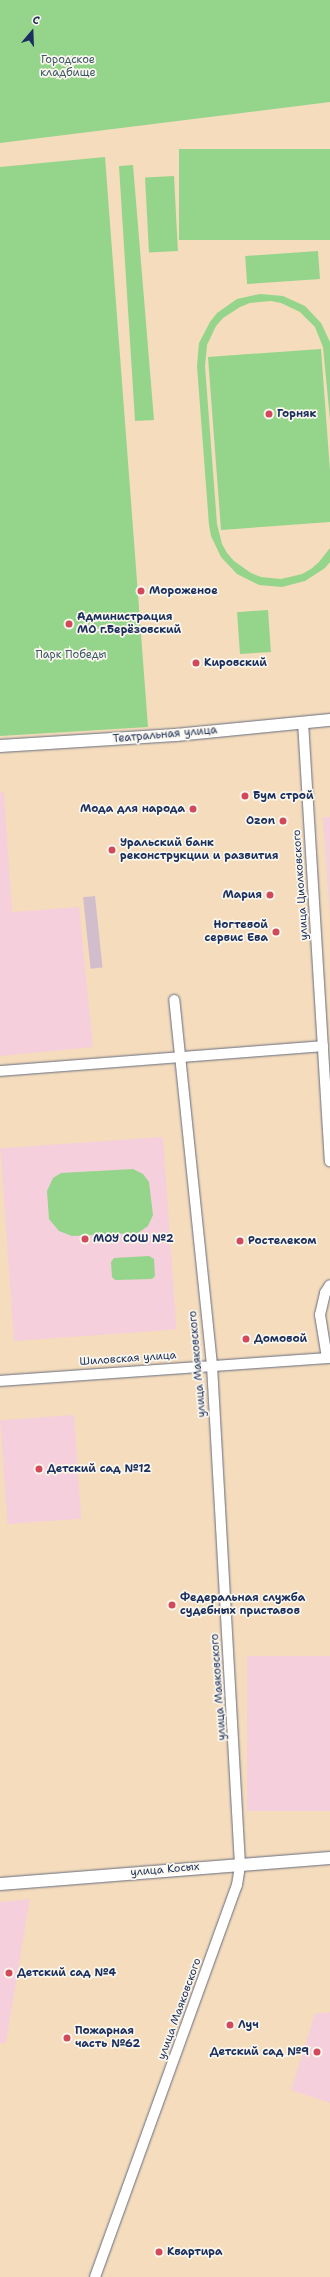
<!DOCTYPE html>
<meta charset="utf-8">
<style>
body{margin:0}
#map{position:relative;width:330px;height:2277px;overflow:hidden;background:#f4dcbd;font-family:"Shantell Sans",sans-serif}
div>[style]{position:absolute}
.built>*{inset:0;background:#f5cfdb;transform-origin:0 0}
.industrial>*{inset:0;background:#d1bdcc;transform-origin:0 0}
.green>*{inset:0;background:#94d58b;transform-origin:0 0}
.roads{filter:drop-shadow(0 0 1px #676c7f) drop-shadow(0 0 1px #676c7f)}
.minor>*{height:10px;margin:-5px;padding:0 5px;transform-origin:5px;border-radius:5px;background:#fff}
.tertiary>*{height:12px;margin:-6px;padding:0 6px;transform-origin:6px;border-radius:6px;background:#fff}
.dots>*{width:11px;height:11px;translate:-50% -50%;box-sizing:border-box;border:2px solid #fbf7ec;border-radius:50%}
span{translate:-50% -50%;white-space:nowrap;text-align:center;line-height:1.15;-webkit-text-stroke:3.5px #fbf7ec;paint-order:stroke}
.park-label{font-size:11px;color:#395869}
.poi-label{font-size:11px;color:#1b2f5e;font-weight:700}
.left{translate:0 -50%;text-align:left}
.right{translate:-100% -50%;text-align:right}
.street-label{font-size:11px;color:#1b2f5e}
.north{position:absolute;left:12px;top:12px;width:40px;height:40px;-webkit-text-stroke:3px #fbf7ec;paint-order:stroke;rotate:19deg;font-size:11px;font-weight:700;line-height:16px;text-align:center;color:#1b2f5e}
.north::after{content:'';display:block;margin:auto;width:14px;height:18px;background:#1b2f5e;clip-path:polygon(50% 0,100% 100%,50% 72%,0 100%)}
</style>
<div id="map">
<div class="built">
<div style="clip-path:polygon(4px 792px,12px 912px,79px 907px,93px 1047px,0 1056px,0 793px)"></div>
<div style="clip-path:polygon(323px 817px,330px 817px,330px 919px)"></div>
<div style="left:163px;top:1137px;width:193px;height:163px;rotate:86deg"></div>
<div style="left:74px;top:1415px;width:104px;height:74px;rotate:86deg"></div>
<div style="left:330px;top:1656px;width:155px;height:83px;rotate:90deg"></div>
<div style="clip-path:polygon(30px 1899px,6px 2043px,0 2043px,0 1902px)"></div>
<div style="clip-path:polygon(330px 2012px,330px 2103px,291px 2090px,315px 2014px)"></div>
</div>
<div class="industrial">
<div style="left:95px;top:896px;width:72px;height:12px;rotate:84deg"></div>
</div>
<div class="green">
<div style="clip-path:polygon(0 0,330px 0,330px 102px,0 143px)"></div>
<div style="left:330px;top:149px;width:91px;height:151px;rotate:90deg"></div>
<div style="clip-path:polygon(105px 157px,148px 727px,0 736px,0 167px)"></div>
<div style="clip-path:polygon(133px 165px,154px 420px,135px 421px,119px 166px)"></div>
<div style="left:174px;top:176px;width:75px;height:29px;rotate:87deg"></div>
<div style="left:318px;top:251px;width:28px;height:73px;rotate:86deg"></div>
<div style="clip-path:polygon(260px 294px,283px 296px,305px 306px,321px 323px,330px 342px,330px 420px,323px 347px,315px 327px,300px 312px,281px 303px,271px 301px,250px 303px,240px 307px,223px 318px,216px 326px,207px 345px,205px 366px,217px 524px,222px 544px,227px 553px,234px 561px,251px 573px,261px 577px,281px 579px,302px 574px,311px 569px,319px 562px,330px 548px,330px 562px,325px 568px,305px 581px,282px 587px,259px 585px,237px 574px,221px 557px,211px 536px,209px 525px,197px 366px,199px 343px,210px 322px,217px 313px,237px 299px)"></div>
<div style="clip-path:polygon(321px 349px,330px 471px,330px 522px,221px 530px,208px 357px)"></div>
<div style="left:268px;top:610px;width:42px;height:31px;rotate:86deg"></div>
<div style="clip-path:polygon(133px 1169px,143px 1174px,149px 1182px,153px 1215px,148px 1226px,138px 1233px,72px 1236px,59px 1231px,49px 1219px,47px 1191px,53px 1178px,61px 1173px)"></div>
<div style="clip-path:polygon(149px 1256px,154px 1259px,155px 1276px,152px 1279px,115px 1280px,112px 1277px,111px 1262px,114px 1258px)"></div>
</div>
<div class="roads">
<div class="minor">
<div style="left:303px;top:722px;width:440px;rotate:86.5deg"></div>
<div style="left:0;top:1071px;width:324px;rotate:-4.4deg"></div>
<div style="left:327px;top:1358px;width:44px;rotate:-99.2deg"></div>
<div style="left:320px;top:1315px;width:23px;rotate:-77deg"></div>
<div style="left:325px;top:1293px;width:9px;rotate:-58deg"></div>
<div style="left:0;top:1381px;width:331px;rotate:-4deg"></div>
<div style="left:95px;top:2277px;width:417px;rotate:-70.1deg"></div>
<div style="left:237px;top:1885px;width:20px;rotate:-81deg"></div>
<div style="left:240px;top:1865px;width:501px;rotate:-93.21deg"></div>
<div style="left:212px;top:1365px;width:367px;rotate:-95.9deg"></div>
</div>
<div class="tertiary">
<div style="left:0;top:746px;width:176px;rotate:-3.6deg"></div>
<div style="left:176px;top:735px;width:155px;rotate:-5.6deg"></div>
<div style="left:0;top:1884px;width:331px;rotate:-4.5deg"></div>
</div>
</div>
<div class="dots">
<div style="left:269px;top:414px;background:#d1495b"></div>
<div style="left:141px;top:591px;background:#d1495b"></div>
<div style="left:69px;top:624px;background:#d1495b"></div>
<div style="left:196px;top:663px;background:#d1495b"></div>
<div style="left:245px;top:796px;background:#d1495b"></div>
<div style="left:193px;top:809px;background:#d1495b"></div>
<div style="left:283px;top:821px;background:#d1495b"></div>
<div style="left:112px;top:850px;background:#d1495b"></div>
<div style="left:270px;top:895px;background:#d1495b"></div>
<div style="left:276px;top:932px;background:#d1495b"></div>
<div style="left:85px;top:1239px;background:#d1495b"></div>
<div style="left:240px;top:1241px;background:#d1495b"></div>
<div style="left:246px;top:1339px;background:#d1495b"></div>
<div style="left:39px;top:1469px;background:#d1495b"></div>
<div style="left:172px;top:1605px;background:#d1495b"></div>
<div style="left:9px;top:1973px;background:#d1495b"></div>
<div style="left:230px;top:2025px;background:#d1495b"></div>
<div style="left:67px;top:2038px;background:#d1495b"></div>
<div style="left:317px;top:2052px;background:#d1495b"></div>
<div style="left:159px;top:2252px;background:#d1495b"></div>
</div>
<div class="park-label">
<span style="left:68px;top:67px">Городское<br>кладбище</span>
<span style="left:71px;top:655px">Парк Победы</span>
</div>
<div class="poi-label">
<span class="left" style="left:277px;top:414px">Горняк</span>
<span class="left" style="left:149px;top:591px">Мороженое</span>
<span class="left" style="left:77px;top:624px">Администрация<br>МО г.Берёзовский</span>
<span class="left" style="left:204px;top:663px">Кировский</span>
<span class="left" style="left:253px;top:796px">Бум строй</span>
<span class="right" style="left:185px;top:809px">Мода для народа</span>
<span class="right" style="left:275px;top:821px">Ozon</span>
<span class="left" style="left:120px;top:850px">Уральский банк<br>реконструкции и развития</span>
<span class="right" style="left:262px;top:895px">Мария</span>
<span class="right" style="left:268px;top:932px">Ногтевой<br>сервис Ева</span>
<span class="left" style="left:93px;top:1239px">МОУ СОШ №2</span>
<span class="left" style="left:248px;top:1241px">Ростелеком</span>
<span class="left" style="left:254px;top:1339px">Домовой</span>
<span class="left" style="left:47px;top:1469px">Детский сад №12</span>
<span class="left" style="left:180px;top:1605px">Федеральная служба<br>судебных приставов</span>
<span class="left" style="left:17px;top:1973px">Детский сад №4</span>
<span class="left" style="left:238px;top:2025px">Луч</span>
<span class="left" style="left:75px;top:2038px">Пожарная<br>часть №62</span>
<span class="right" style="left:309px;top:2052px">Детский сад №9</span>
<span class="left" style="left:167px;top:2252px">Квартира</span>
</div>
<div class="street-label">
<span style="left:165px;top:735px;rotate:-5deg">Театральная улица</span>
<span style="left:301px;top:885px;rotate:-94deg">улица Циолковского</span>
<span style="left:128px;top:1359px;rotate:-4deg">Шиловская улица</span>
<span style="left:198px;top:1364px;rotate:-95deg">улица Маяковского</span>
<span style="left:219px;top:1687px;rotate:-94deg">улица Маяковского</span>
<span style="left:165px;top:1870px;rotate:-5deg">улица Косых</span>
<span style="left:180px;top:2009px;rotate:-70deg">улица Маяковского</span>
</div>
<div class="north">С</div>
</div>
